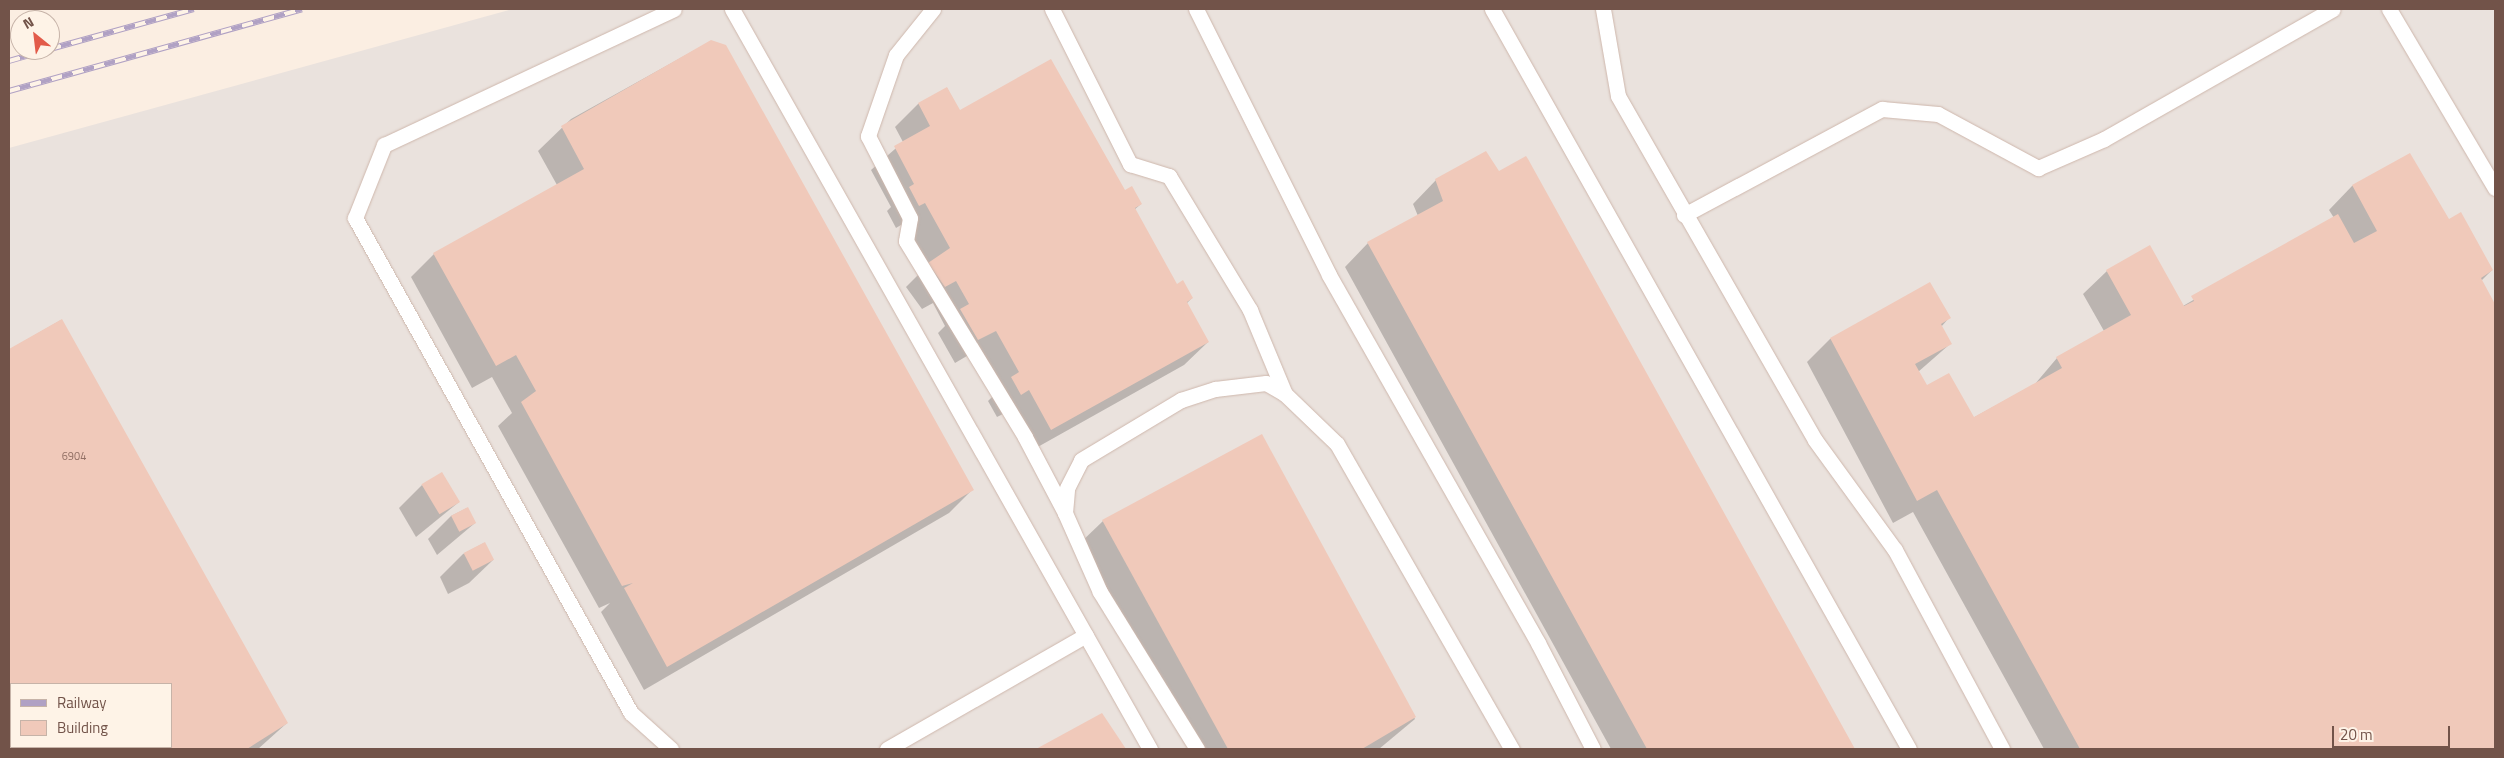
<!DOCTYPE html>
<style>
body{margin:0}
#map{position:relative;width:2504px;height:758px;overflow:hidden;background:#fbeee2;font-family:"Titillium Web",sans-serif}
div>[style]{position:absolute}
.industrial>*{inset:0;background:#eae2dd}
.shadow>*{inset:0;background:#0003}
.building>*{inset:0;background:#f0c9ba;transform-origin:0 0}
.roads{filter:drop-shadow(0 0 1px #ceb7ac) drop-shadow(0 0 1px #ceb7ac)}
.service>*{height:15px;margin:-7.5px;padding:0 7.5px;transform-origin:7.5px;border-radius:7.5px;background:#fff}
.rail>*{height:5.5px;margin-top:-2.75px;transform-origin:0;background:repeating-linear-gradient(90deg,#fef3e7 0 11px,#b0a1c4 0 22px);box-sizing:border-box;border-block:1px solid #b0a1c4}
span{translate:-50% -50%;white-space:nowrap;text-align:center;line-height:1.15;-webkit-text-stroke:4px #fef3e7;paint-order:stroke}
.number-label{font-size:11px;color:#927065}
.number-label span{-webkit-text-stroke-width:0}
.frame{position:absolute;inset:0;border:10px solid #725349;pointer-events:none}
.legend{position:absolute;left:10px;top:683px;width:162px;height:65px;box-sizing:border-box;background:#fef3e7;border:1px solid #c6b3a8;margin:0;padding:6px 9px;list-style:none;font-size:15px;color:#725349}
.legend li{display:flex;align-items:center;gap:10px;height:25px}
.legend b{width:25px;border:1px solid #c6b3a8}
.north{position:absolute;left:10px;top:10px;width:50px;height:50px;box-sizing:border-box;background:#fef3e7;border:1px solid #c6b3a8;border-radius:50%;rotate:331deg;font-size:14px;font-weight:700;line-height:20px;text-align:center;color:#725349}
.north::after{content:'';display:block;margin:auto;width:18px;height:22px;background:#e25b4a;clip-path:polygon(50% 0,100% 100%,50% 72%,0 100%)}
.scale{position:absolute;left:2332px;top:726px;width:118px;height:22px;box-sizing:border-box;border:2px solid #725349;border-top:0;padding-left:6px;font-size:15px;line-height:18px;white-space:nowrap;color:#725349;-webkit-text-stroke:4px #fef3e7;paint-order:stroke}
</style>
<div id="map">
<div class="industrial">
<div style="clip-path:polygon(evenodd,513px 9px,2495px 9px,2495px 749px,9px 749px,9px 148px,513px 9px,11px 684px,171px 684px,171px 747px,11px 747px,11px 684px)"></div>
</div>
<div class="shadow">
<div style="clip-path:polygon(711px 41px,972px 490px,949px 513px,644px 690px,601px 612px,610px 603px,599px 608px,498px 426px,512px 413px,492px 377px,472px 388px,411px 277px,434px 254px,557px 185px,538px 151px,571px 119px)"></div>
<div style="clip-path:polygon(947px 88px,960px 112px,1141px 204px,1134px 210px,1176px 286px,1192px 298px,1186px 304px,1208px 342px,1184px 365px,1027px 453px,1005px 413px,997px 417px,988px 401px,995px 394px,972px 353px,955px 363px,938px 333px,945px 326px,933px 303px,922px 309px,906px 287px,925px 268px,901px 225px,896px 228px,887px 211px,891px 207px,871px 170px,903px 142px,895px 127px,918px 104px)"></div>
<div style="clip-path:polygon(2409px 155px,2448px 220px,2492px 270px,2481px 281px,2495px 306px,2495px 749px,2044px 749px,1913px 512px,1893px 523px,1807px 362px,1830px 339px,1949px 318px,1941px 327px,1950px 344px,1918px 372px,1926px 387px,1973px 418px,2035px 384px,2057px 358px,2104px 331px,2083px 294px,2107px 271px,2183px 306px,2334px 218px,2329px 210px,2352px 186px)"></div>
<div style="clip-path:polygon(1527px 160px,1853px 749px,1611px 749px,1345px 267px,1368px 243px,1418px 216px,1413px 204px,1436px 180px,1499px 172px)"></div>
<div style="clip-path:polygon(evenodd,61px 320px,287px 723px,258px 749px,9px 749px,9px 350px,61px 320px,11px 684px,171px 684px,171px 747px,11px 747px,11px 684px)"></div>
<div style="clip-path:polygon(1261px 436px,1415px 719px,1379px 749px,1193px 749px,1079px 544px,1103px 521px)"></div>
<div style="clip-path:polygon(422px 485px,459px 502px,416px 537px,399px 508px)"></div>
<div style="clip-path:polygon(467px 508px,475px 523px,437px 555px,428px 539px,451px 516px)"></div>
<div style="clip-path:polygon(484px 543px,493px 560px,469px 583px,448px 594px,440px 577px,463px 554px)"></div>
<div style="clip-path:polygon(1102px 714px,1121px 749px,1039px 749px)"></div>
</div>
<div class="building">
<div style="clip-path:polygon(711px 40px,726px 45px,974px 490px,667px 667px,624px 588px,633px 583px,622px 586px,521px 402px,536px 391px,516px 355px,496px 366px,433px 253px,584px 169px,561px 126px)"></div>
<div style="clip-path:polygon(1051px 59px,1125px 190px,1132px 186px,1142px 204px,1135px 208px,1177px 284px,1183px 280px,1193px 298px,1187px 302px,1209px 342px,1051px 430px,1029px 390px,1021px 395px,1011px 377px,1019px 372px,996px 331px,978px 340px,960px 309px,969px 304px,956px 281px,945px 287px,928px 263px,950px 248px,925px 203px,919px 206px,909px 187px,914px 184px,894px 146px,930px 126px,918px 103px,947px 87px,960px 110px)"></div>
<div style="clip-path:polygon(1486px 151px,1499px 171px,1526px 156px,1528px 159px,1855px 749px,1647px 749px,1367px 242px,1443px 201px,1435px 179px)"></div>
<div style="clip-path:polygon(2410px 153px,2449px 219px,2461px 212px,2493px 270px,2481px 278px,2495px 304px,2495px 749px,2080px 749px,1937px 490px,1917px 501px,1830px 338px,1930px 282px,1951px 318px,1941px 324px,1952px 344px,1915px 364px,1927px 385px,1949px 373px,1974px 417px,2062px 368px,2056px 357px,2131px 315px,2106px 270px,2150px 245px,2184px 306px,2194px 301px,2191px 296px,2338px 214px,2354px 243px,2377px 231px,2352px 185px)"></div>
<div style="clip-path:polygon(evenodd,62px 319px,288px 723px,247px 749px,9px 749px,9px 349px,62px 319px,11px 684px,171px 684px,171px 747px,11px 747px,11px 684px)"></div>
<div style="clip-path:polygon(1262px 434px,1416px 717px,1362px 749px,1228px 749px,1102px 520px)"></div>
<div style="left:442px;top:472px;width:35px;height:24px;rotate:59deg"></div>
<div style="left:468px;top:507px;width:18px;height:19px;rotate:63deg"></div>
<div style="left:485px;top:542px;width:20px;height:24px;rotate:63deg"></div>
<div style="clip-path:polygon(1102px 713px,1126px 749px,1036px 749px)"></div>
</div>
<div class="roads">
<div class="service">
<div style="left:732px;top:9px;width:850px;rotate:60.54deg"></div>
<div style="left:933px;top:9px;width:59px;rotate:128.8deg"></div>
<div style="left:896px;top:55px;width:86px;rotate:109.1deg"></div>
<div style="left:868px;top:136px;width:92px;rotate:62.9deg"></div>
<div style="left:910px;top:218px;width:23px;rotate:100deg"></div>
<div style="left:906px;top:241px;width:229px;rotate:58.7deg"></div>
<div style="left:1025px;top:437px;width:86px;rotate:62.2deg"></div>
<div style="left:1052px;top:9px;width:174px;rotate:63.3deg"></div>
<div style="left:1130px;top:164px;width:41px;rotate:17.1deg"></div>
<div style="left:1169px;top:176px;width:157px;rotate:58.8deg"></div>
<div style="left:1250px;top:310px;width:91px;rotate:67.4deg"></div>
<div style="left:1196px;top:9px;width:297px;rotate:63.4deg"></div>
<div style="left:1329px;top:275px;width:423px;rotate:60.4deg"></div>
<div style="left:1538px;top:643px;width:119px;rotate:62.6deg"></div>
<div style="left:1492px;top:9px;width:849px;rotate:60.6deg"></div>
<div style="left:1603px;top:9px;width:88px;rotate:80.2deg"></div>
<div style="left:1618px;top:96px;width:396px;rotate:60.2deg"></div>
<div style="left:1815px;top:440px;width:136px;rotate:54deg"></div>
<div style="left:1895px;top:550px;width:226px;rotate:61.7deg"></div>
<div style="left:2389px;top:9px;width:208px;rotate:59.4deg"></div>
<div style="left:1684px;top:215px;width:225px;rotate:-28.2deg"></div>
<div style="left:1882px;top:109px;width:56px;rotate:5.1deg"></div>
<div style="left:1938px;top:114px;width:114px;rotate:28.4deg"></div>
<div style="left:2038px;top:168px;width:72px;rotate:-23.7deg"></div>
<div style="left:2104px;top:139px;width:263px;rotate:-29.6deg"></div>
<div style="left:671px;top:749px;width:54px;rotate:-138deg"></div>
<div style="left:631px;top:713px;width:567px;rotate:-119.14deg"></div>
<div style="left:355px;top:218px;width:79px;rotate:-68.3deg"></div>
<div style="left:384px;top:145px;width:320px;rotate:-25.1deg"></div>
<div style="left:887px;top:749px;width:229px;rotate:-29.8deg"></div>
<div style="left:1197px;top:749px;width:185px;rotate:-121.7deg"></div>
<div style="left:1100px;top:592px;width:86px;rotate:-113.9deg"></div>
<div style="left:1065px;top:513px;width:25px;rotate:-85deg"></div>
<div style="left:1067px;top:488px;width:31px;rotate:-63deg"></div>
<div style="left:1081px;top:460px;width:117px;rotate:-31deg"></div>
<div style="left:1181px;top:400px;width:36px;rotate:-18deg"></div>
<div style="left:1215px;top:389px;width:51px;rotate:-6.7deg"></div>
<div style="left:1266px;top:383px;width:22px;rotate:30deg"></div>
<div style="left:1285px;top:394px;width:72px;rotate:43.9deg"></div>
<div style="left:1337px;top:444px;width:352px;rotate:60.2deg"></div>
</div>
</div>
<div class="rail">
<div style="left:50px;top:49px;width:149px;rotate:-15.5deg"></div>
<div style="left:9px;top:61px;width:40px;rotate:-16deg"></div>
<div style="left:9px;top:91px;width:304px;rotate:-15.6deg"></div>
</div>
<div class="number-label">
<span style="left:74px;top:456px">6904</span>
</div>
<div class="frame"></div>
<ul class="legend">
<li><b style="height:6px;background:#b0a1c4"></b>Railway</li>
<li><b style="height:14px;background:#f0c9ba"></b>Building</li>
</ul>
<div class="north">N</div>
<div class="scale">20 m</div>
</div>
